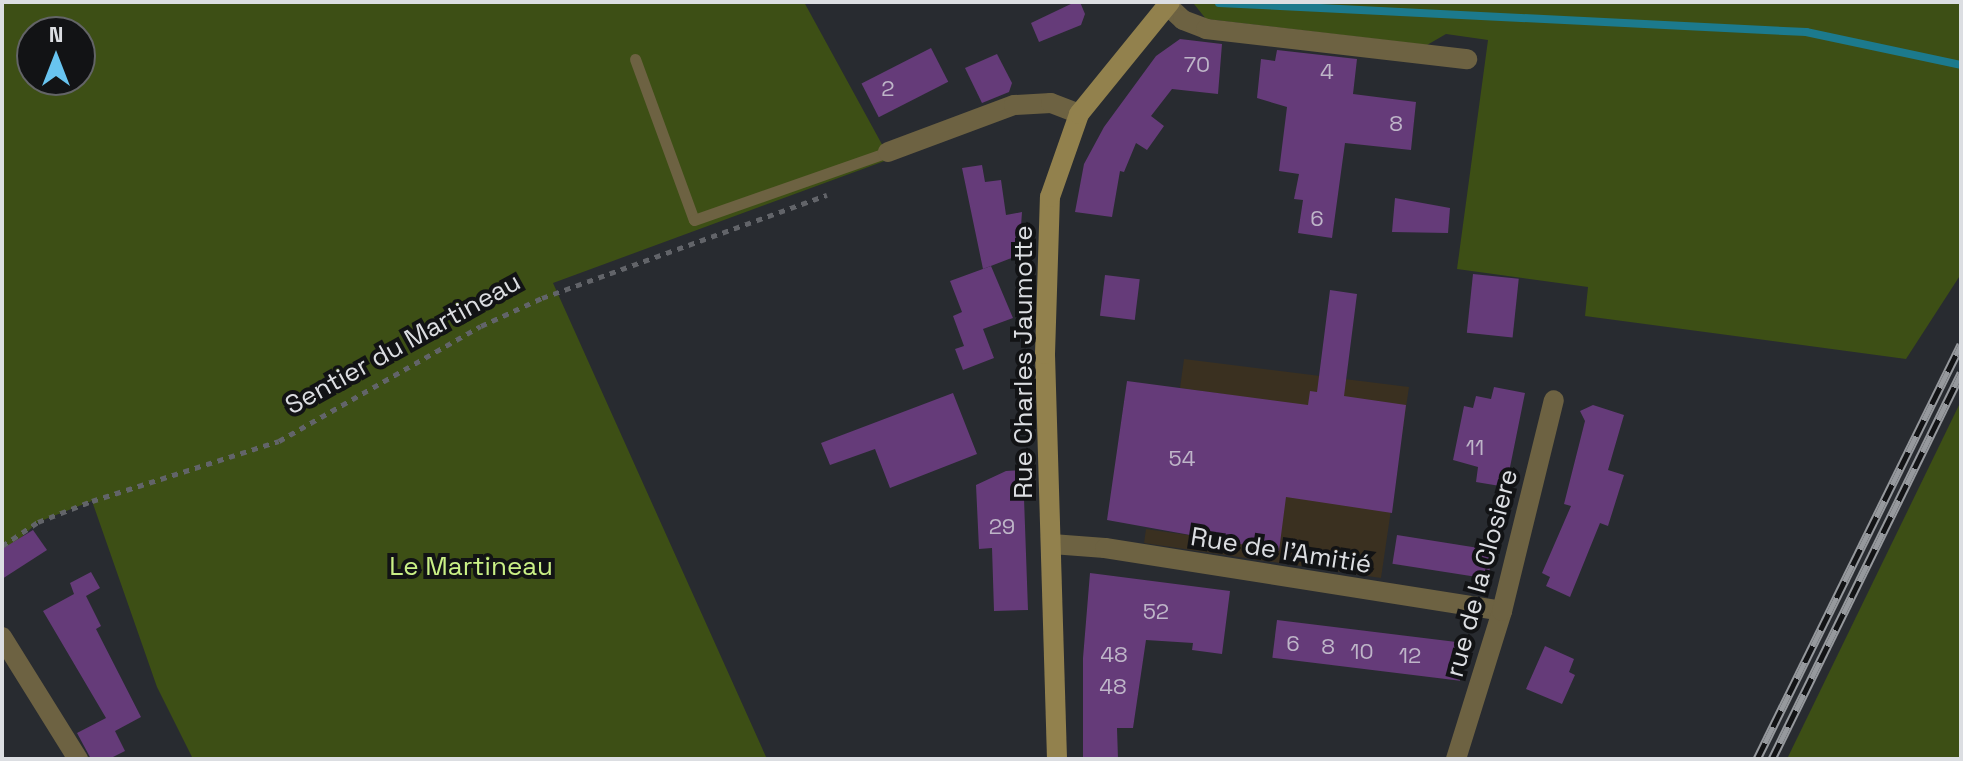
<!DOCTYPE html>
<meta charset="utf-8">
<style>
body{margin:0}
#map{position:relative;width:1963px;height:761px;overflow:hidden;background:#282b30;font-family:"Space Grotesk",sans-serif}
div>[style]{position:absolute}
.education>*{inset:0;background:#3a3020}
.green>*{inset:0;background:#3d4f15}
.stream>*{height:8px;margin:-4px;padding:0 4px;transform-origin:4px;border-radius:4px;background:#1c7a8d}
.building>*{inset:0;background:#653b79;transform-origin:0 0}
.path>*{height:5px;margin-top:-2.5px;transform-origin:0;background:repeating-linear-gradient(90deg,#626469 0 6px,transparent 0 12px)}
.lane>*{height:11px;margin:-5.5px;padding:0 5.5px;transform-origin:5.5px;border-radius:5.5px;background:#6d6242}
.street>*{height:20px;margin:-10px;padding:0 10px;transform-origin:10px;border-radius:10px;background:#6d6242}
.secondary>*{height:20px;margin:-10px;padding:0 10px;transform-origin:10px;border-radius:10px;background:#92814d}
.rail>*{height:9px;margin-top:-4.5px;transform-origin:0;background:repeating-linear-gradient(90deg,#121315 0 18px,#96999d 0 36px);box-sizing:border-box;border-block:2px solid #96999d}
span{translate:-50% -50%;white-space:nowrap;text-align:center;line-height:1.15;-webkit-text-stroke:8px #121315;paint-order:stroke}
.number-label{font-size:22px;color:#beb5c8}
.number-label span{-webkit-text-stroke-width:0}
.street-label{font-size:26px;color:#dcdee2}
.park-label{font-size:26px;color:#caf086}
.frame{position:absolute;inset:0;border:4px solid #dcdee2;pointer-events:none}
.north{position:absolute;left:16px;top:16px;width:80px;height:80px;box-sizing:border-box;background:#121315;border:2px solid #636467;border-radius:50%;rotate:0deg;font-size:22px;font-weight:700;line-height:32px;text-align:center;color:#dcdee2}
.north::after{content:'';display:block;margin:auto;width:28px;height:36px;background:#68c4f0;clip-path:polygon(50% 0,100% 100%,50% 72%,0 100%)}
</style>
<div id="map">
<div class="education">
<div style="clip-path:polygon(1184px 359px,1409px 387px,1381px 578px,1144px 543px,1146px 529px,1237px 542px,1257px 399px,1180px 388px)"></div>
</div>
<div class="green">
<div style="clip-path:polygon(evenodd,2px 2px,804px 2px,890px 159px,553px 283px,767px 759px,193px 759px,157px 687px,92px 501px,38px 522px,2px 555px,2px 2px,32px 32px,80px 32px,80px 80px,32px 80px,32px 32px)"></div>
<div style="clip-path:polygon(1961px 2px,1961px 274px,1906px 359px,1585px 316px,1588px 287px,1457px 269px,1488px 40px,1446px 34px,1427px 45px,1206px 19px,1194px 4px)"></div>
<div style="clip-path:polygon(1961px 401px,1961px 759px,1787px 759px)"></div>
</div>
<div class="stream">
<div style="left:1219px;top:3px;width:588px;rotate:2.83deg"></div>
<div style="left:1806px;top:32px;width:158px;rotate:12deg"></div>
</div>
<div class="building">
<div style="clip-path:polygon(1075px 2px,1080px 2px,1085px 14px,1081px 25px,1039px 42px,1031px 23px)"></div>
<div style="clip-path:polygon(1180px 39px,1222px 44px,1218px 94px,1172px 89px,1151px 116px,1164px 126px,1147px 150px,1136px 143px,1124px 172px,1120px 171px,1112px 217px,1075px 212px,1084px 164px,1104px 127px,1156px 56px)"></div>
<div style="left:931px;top:48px;width:38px;height:78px;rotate:63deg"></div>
<div style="clip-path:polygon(1277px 50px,1357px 59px,1353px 94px,1416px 102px,1411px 150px,1345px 143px,1332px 238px,1298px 233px,1303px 200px,1294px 199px,1299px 174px,1279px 171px,1287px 107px,1257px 98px,1261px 59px,1275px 61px)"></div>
<div style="clip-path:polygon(997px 54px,1012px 83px,1009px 92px,982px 103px,965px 68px)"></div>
<div style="clip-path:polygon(982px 165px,985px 182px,1001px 180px,1006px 215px,1022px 212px,1019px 255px,983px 269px,962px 168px)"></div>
<div style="clip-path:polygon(1395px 198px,1450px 208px,1448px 233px,1392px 232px)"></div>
<div style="clip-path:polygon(991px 266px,1013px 318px,983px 329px,994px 358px,963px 370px,955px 349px,964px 346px,953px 316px,962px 312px,950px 281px)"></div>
<div style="left:1473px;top:274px;width:46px;height:59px;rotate:6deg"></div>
<div style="left:1105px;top:275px;width:35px;height:41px;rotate:7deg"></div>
<div style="clip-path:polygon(1330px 290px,1357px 294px,1344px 396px,1406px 405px,1392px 513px,1286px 497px,1279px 551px,1107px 520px,1127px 381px,1308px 405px,1310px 391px,1317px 392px)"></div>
<div style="clip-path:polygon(1494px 387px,1525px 393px,1506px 487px,1476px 482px,1478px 467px,1453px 460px,1464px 406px,1473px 408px,1476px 396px,1491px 399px)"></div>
<div style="clip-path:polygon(953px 393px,977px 454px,890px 488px,875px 449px,830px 465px,821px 443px)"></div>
<div style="clip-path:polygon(1593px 405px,1624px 415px,1608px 470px,1624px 475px,1608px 526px,1600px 523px,1570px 597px,1546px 586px,1550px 577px,1542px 573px,1571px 506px,1564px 504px,1585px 421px,1580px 411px)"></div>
<div style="clip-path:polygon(1023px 470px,1028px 610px,994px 611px,992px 548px,979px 549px,976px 485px,1006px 471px)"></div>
<div style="clip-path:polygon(33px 530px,47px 550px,2px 579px,2px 549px)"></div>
<div style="left:1397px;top:535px;width:97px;height:29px;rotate:9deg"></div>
<div style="clip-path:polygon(91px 572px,100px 588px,86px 596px,101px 626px,96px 629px,141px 717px,115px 731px,125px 751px,109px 759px,91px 759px,77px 733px,106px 718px,43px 611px,74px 594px,70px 583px)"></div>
<div style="clip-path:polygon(1090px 573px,1230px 591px,1222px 654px,1192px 650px,1193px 643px,1146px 640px,1133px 728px,1117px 728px,1118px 759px,1083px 759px,1083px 658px)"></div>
<div style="left:1277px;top:620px;width:189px;height:38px;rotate:7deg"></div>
<div style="clip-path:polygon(1545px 646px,1574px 659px,1569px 672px,1575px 675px,1562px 704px,1526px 689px)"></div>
</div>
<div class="path">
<div style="left:2px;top:546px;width:43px;rotate:-33.7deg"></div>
<div style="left:38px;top:522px;width:58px;rotate:-21.3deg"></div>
<div style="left:92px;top:501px;width:196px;rotate:-17.8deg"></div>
<div style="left:279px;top:441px;width:232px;rotate:-29.7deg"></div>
<div style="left:481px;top:326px;width:67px;rotate:-24.7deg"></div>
<div style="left:542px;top:298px;width:303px;rotate:-19.9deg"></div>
</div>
<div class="lane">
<div style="left:635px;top:59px;width:171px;rotate:69.9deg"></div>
<div style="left:694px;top:220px;width:206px;rotate:-19.3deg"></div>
</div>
<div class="street">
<div style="left:1167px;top:5px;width:22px;rotate:43deg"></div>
<div style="left:1183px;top:20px;width:25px;rotate:21deg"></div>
<div style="left:1206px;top:29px;width:263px;rotate:6.6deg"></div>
<div style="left:888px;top:152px;width:134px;rotate:-20.5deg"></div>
<div style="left:1014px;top:105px;width:37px;rotate:-3deg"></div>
<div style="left:1051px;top:103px;width:30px;rotate:21deg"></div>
<div style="left:1052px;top:544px;width:53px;rotate:4.3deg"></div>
<div style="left:1105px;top:548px;width:402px;rotate:9deg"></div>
<div style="left:2px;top:637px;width:144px;rotate:58.1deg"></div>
<div style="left:1456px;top:759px;width:155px;rotate:-72.7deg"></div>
<div style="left:1502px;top:611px;width:217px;rotate:-76.2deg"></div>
</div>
<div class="secondary">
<div style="left:1057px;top:759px;width:405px;rotate:-91.7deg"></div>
<div style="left:1045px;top:354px;width:157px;rotate:-88.2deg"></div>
<div style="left:1050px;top:197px;width:88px;rotate:-70.7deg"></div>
<div style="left:1079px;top:114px;width:144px;rotate:-50.9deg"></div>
</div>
<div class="rail">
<div style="left:1757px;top:759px;width:462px;rotate:-63.8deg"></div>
<div style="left:1772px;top:759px;width:430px;rotate:-63.9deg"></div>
</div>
<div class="number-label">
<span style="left:1197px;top:65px">70</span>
<span style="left:1327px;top:72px">4</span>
<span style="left:888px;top:89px">2</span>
<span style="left:1396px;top:124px">8</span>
<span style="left:1317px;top:219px">6</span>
<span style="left:1475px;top:448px">11</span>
<span style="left:1182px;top:459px">54</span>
<span style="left:1002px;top:527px">29</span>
<span style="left:1156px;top:612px">52</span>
<span style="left:1293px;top:644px">6</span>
<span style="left:1328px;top:647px">8</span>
<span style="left:1362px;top:652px">10</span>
<span style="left:1114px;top:655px">48</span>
<span style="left:1410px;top:656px">12</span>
<span style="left:1113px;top:687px">48</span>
</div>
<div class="street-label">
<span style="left:403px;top:344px;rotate:-29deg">Sentier du Martineau</span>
<span style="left:1024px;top:362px;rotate:-90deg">Rue Charles Jaumotte</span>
<span style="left:1281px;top:551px;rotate:9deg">Rue de l'Amitié</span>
<span style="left:1482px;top:573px;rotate:-75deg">rue de la Closiere</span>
</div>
<div class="park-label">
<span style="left:471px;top:567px">Le Martineau</span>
</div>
<div class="frame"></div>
<div class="north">N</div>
</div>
